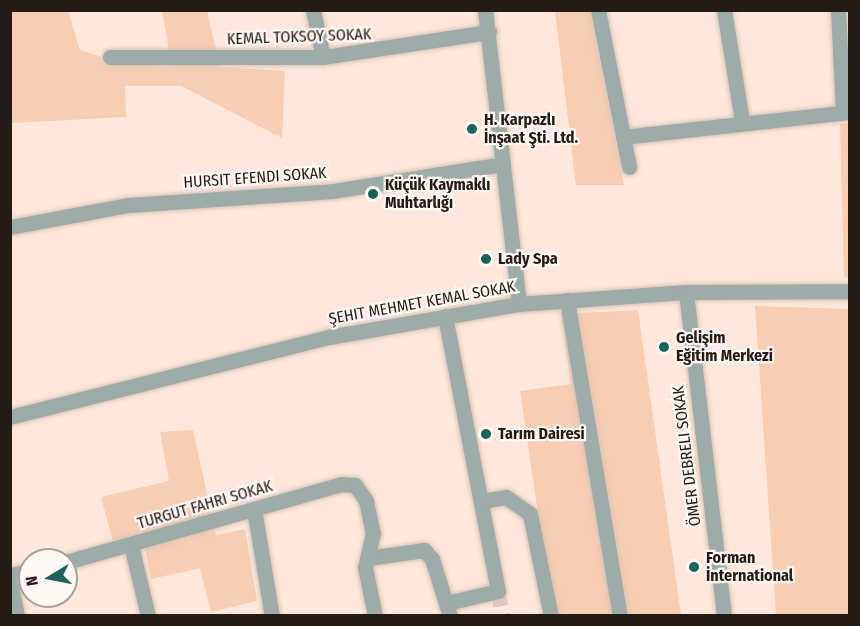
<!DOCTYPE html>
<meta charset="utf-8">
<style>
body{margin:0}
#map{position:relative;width:860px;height:626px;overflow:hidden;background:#ffe8db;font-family:"Fira Sans Condensed",sans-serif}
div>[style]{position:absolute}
.green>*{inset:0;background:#f7cdb3}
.minor-tunnel>*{height:15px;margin-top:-7.5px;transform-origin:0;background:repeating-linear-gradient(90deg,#dec9bd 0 15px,transparent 0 23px)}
.roads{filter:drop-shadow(0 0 2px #d8c3b7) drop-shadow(0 0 2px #d8c3b7)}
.minor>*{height:15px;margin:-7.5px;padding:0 7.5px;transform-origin:7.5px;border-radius:7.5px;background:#9daca9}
.dots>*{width:16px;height:16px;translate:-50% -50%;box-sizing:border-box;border:3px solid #fff9f6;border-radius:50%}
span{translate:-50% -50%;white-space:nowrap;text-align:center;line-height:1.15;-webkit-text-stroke:4.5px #fff9f6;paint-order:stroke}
.street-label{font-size:16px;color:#251b15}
.poi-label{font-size:16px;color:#251b15;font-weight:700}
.left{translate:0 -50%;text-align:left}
.frame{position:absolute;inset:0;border:12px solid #251b15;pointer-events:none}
.north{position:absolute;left:18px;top:548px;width:60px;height:60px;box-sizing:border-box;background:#fff9f6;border:2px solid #a8a09c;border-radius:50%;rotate:260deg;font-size:16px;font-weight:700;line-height:24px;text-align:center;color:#251b15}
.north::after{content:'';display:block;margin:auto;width:21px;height:27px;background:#1a6359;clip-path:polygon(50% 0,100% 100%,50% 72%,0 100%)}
</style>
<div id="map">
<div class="green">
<div style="clip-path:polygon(11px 11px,68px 11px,80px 50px,124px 64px,172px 66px,162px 11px,207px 11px,220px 67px,285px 71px,282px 138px,181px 86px,125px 86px,126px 117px,11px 123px)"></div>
<div style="clip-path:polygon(555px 11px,590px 11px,624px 185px,576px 185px)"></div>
<div style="clip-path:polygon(849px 123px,850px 123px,849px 278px,844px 277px,840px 124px)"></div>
<div style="clip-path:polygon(755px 306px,849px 309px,849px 615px,776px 615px)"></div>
<div style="clip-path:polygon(638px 310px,681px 615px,553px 615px,520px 391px,571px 384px,561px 314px)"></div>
<div style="clip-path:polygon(193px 430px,216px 535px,245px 529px,257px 601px,211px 612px,200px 568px,151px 579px,142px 532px,113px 542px,101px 497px,169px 481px,160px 432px)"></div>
</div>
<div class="minor-tunnel">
<div style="left:498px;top:591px;width:25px;rotate:79deg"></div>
</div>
<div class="roads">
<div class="minor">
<div style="left:313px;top:10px;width:48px;rotate:78deg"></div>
<div style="left:485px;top:10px;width:296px;rotate:83.4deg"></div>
<div style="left:598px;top:10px;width:160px;rotate:78.8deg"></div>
<div style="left:724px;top:10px;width:112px;rotate:80.8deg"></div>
<div style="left:838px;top:10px;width:102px;rotate:87.2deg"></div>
<div style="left:110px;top:57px;width:213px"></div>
<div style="left:323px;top:57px;width:168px;rotate:-8.6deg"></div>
<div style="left:623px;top:137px;width:228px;rotate:-6.3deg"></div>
<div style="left:10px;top:227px;width:121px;rotate:-10.5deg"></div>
<div style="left:129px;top:205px;width:204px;rotate:-3.9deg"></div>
<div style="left:333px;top:191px;width:172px;rotate:-9deg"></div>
<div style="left:686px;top:292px;width:326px;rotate:83.3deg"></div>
<div style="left:567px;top:300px;width:320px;rotate:80.5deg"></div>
<div style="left:445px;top:316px;width:280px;rotate:79.1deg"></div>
<div style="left:498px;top:591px;width:52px;rotate:166.8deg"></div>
<div style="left:10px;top:417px;width:329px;rotate:-14.1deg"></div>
<div style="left:329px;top:337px;width:193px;rotate:-9.9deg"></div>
<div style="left:519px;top:304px;width:167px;rotate:-4.1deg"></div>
<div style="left:686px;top:292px;width:164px;rotate:-0.3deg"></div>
<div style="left:481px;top:501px;width:25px;rotate:-9deg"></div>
<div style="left:506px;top:497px;width:29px;rotate:35deg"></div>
<div style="left:530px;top:514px;width:104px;rotate:78.4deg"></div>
<div style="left:254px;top:509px;width:109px;rotate:80.5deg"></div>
<div style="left:131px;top:545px;width:73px;rotate:76.5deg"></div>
<div style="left:368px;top:558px;width:57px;rotate:-8.1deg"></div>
<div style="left:424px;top:550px;width:12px;rotate:48deg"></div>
<div style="left:432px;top:559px;width:60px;rotate:72.5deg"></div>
<div style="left:66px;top:562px;width:286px;rotate:-15.8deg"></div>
<div style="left:341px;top:484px;width:14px;rotate:4deg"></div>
<div style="left:355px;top:485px;width:19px;rotate:55deg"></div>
<div style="left:366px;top:501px;width:33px;rotate:78deg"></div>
<div style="left:373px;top:533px;width:35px;rotate:103deg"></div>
<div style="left:365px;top:567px;width:50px;rotate:78.5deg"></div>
<div style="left:10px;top:575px;width:20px;rotate:-11deg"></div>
<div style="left:10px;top:580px;width:37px;rotate:79deg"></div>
</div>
</div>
<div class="dots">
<div style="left:472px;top:129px;background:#1a6359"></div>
<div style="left:373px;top:194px;background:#1a6359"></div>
<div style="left:486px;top:259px;background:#1a6359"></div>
<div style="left:664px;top:347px;background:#1a6359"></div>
<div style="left:486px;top:434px;background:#1a6359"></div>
<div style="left:694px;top:567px;background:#1a6359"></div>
</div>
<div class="street-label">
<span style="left:299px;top:37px;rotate:-2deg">KEMAL TOKSOY SOKAK</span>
<span style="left:255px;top:178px;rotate:-4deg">HURSIT EFENDI SOKAK</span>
<span style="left:422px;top:303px;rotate:-10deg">ŞEHIT MEHMET KEMAL SOKAK</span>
<span style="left:687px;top:456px;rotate:-97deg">ÖMER DEBRELI SOKAK</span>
<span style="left:205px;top:505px;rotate:-16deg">TURGUT FAHRI SOKAK</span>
</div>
<div class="poi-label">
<span class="left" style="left:484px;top:129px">H. Karpazlı<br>İnşaat Şti. Ltd.</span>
<span class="left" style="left:385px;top:194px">Küçük Kaymaklı<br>Muhtarlığı</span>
<span class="left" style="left:498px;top:259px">Lady Spa</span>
<span class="left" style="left:676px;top:347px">Gelişim<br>Eğitim Merkezi</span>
<span class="left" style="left:498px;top:434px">Tarım Dairesi</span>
<span class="left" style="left:706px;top:567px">Forman<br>İnternational</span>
</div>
<div class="frame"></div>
<div class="north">N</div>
</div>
